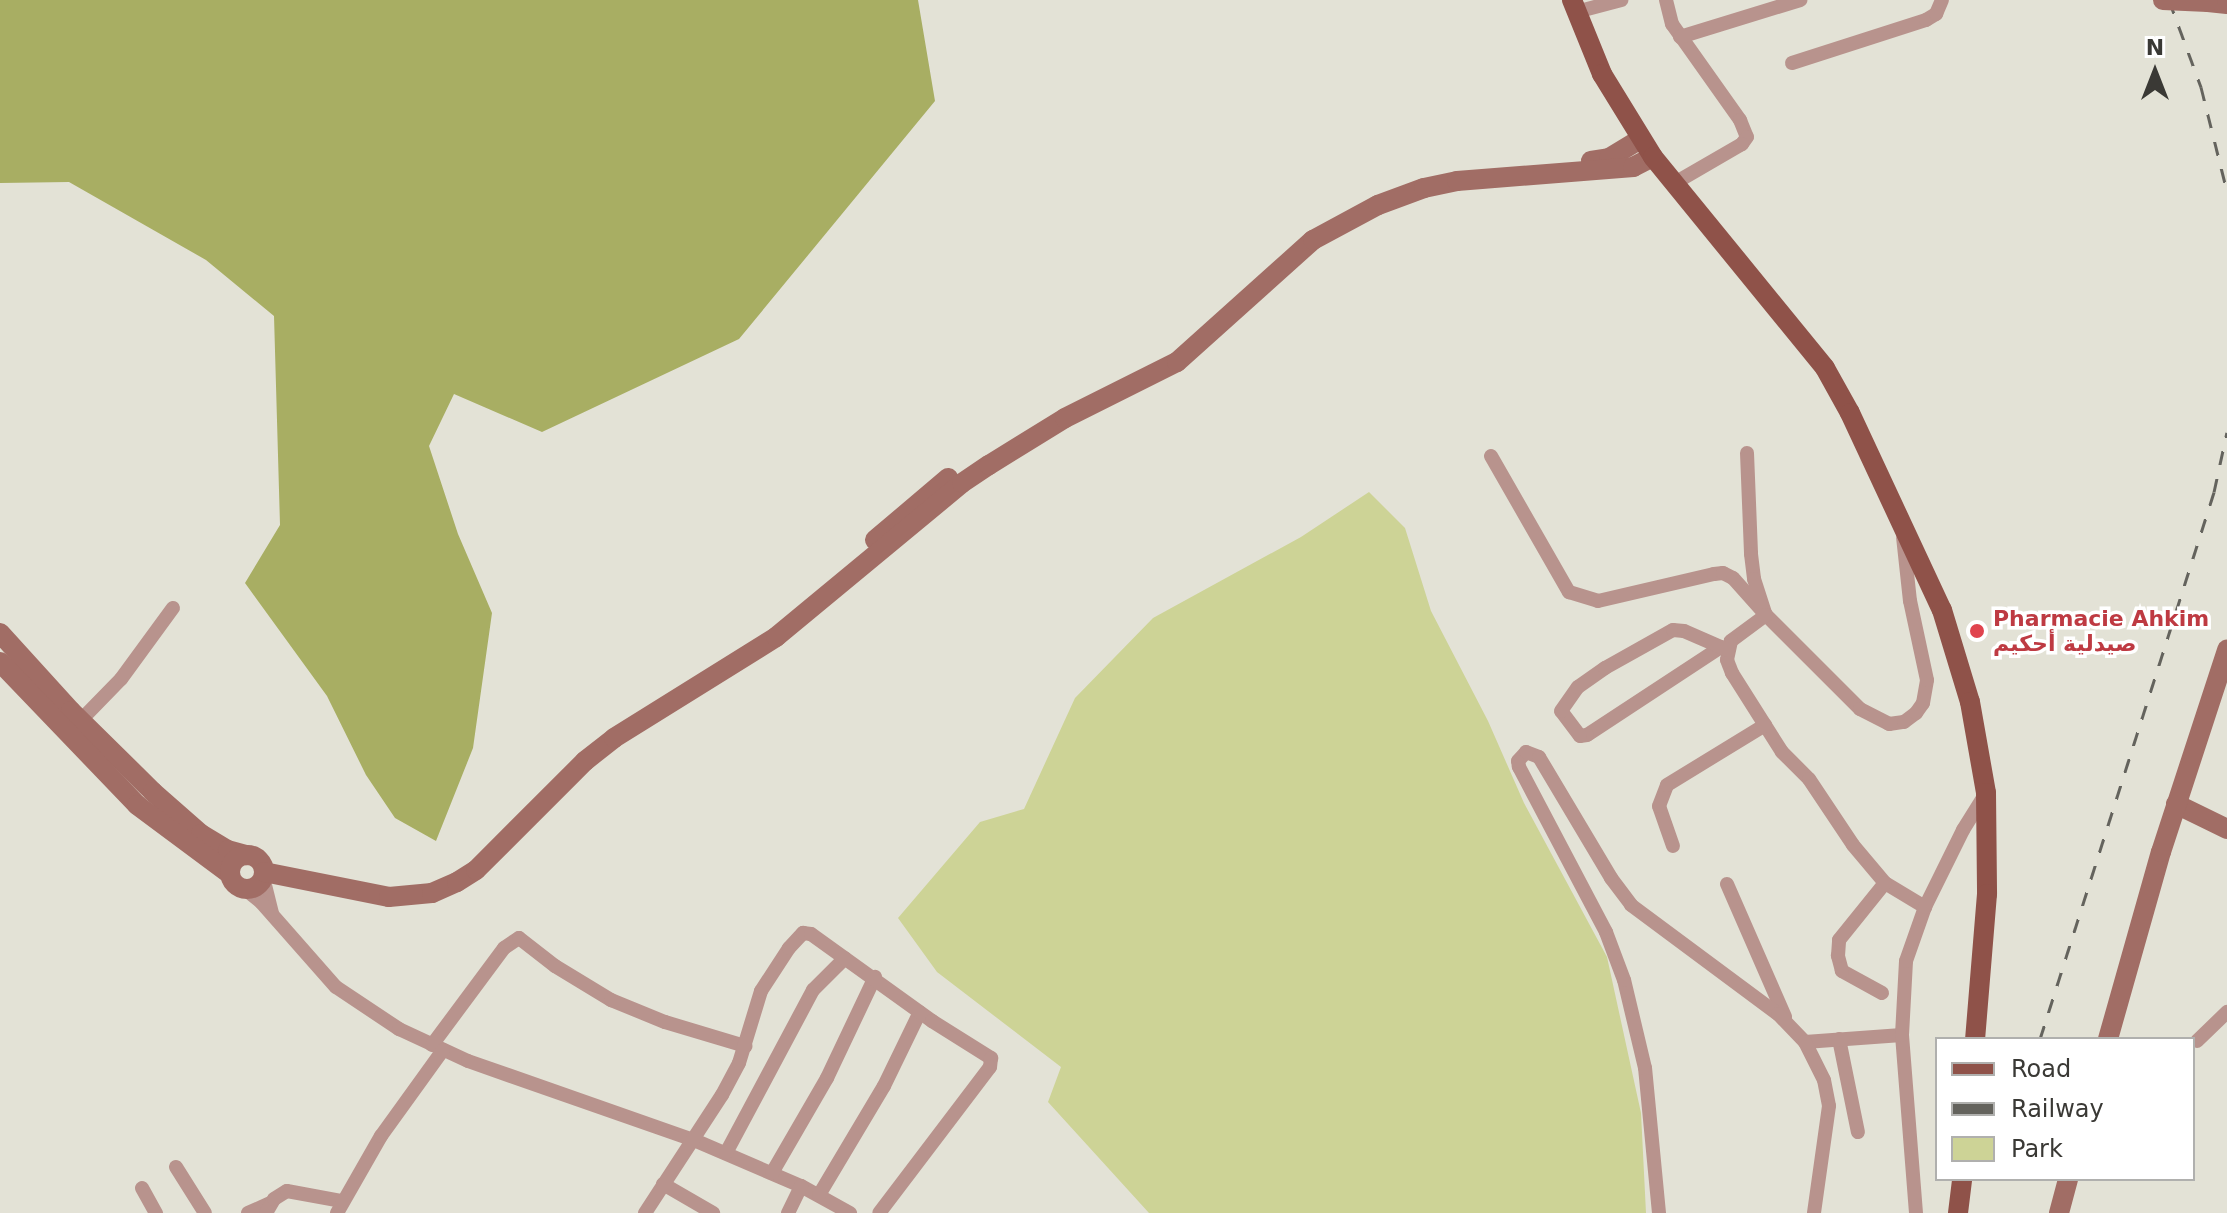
<!DOCTYPE html>
<meta charset="utf-8">
<style>
body{margin:0}
#map{position:relative;width:2227px;height:1213px;overflow:hidden;background:#e3e2d6;font-family:"DejaVu Sans","Noto Naskh Arabic",sans-serif}
div>[style]{position:absolute}
.green>*{inset:0;background:#cdd396}
.forest>*{inset:0;background:#a8ae63}
.street>*{height:14px;margin:-7px;padding:0 7px;transform-origin:7px;border-radius:7px;background:#b8938d}
.secondary>*{height:20px;margin:-10px;padding:0 10px;transform-origin:10px;border-radius:10px;background:#a16d65}
.secondary>.ring{margin:-10px;padding:0;box-sizing:content-box;background:none;border:20px solid #a16d65;border-radius:50%}
.primary>*{height:20px;margin:-10px;padding:0 10px;transform-origin:10px;border-radius:10px;background:#8f5249}
.rail>*{height:3px;margin-top:-1.5px;transform-origin:0;background:repeating-linear-gradient(90deg,#64635d 0 14px,transparent 0 28px)}
.secondary-bridge>*{height:20px;margin:-10px;padding:0 10px;transform-origin:10px;border-radius:10px;background:#a16d65}
.dots>*{width:22px;height:22px;translate:-50% -50%;box-sizing:border-box;border:4px solid #fff;border-radius:50%}
span{translate:-50% -50%;white-space:nowrap;text-align:center;line-height:1.15;-webkit-text-stroke:7px #fff;paint-order:stroke}
.health-label{font-size:22px;color:#be3a42;font-weight:700}
.left{translate:0 -50%;text-align:left}
.legend{position:absolute;left:1935px;top:1037px;width:260px;height:144px;box-sizing:border-box;background:#fff;border:2px solid #b0b0ae;margin:0;padding:10px 14px;list-style:none;font-size:24px;color:#3a3935}
.legend li{display:flex;align-items:center;gap:16px;height:40px}
.legend b{width:40px;border:2px solid #b0b0ae}
.north{position:absolute;left:2115px;top:32px;width:80px;height:80px;-webkit-text-stroke:6px #fff;paint-order:stroke;rotate:0deg;font-size:22px;font-weight:700;line-height:32px;text-align:center;color:#3a3935}
.north::after{content:'';display:block;margin:auto;width:28px;height:36px;background:#3a3935;clip-path:polygon(50% 0,100% 100%,50% 72%,0 100%)}
</style>
<div id="map">
<div class="green">
<div style="clip-path:polygon(1369px 492px,1405px 528px,1431px 611px,1488px 721px,1524px 803px,1607px 957px,1641px 1113px,1646px 1213px,1149px 1213px,1048px 1102px,1061px 1067px,937px 972px,898px 918px,980px 822px,1024px 809px,1075px 698px,1153px 618px,1301px 537px)"></div>
</div>
<div class="forest">
<div style="clip-path:polygon(0 0,918px 0,935px 101px,739px 339px,542px 432px,454px 394px,429px 446px,458px 534px,492px 613px,473px 748px,436px 841px,395px 818px,366px 775px,327px 696px,245px 583px,280px 525px,274px 316px,206px 260px,69px 182px,0 183px)"></div>
</div>
<div class="street">
<div style="left:1666px;top:0;width:25px;rotate:76deg"></div>
<div style="left:1672px;top:24px;width:118px;rotate:54.7deg"></div>
<div style="left:1740px;top:120px;width:18px;rotate:68deg"></div>
<div style="left:1747px;top:137px;width:9px;rotate:126deg"></div>
<div style="left:1742px;top:144px;width:80px;rotate:149.9deg"></div>
<div style="left:1576px;top:12px;width:47px;rotate:-14.9deg"></div>
<div style="left:1680px;top:37px;width:126px;rotate:-17.1deg"></div>
<div style="left:1792px;top:63px;width:141px;rotate:-17.8deg"></div>
<div style="left:1926px;top:20px;width:12px;rotate:-31deg"></div>
<div style="left:1936px;top:14px;width:15px;rotate:-67deg"></div>
<div style="left:1747px;top:453px;width:101px;rotate:87.7deg"></div>
<div style="left:1751px;top:554px;width:25px;rotate:83deg"></div>
<div style="left:1754px;top:579px;width:38px;rotate:72deg"></div>
<div style="left:1766px;top:615px;width:133px;rotate:45deg"></div>
<div style="left:1860px;top:709px;width:33px;rotate:27deg"></div>
<div style="left:1889px;top:724px;width:15px;rotate:-8deg"></div>
<div style="left:1904px;top:722px;width:15px;rotate:-37deg"></div>
<div style="left:1916px;top:713px;width:12px;rotate:-55deg"></div>
<div style="left:1923px;top:703px;width:23px;rotate:-80deg"></div>
<div style="left:1927px;top:680px;width:81px;rotate:-102.1deg"></div>
<div style="left:1910px;top:601px;width:64px;rotate:-96.2deg"></div>
<div style="left:1491px;top:456px;width:157px;rotate:60.2deg"></div>
<div style="left:1569px;top:592px;width:30px;rotate:17deg"></div>
<div style="left:1598px;top:601px;width:119px;rotate:-13.1deg"></div>
<div style="left:1714px;top:574px;width:9px;rotate:-6deg"></div>
<div style="left:1723px;top:573px;width:11px;rotate:27deg"></div>
<div style="left:1733px;top:578px;width:50px;rotate:48.3deg"></div>
<div style="left:1766px;top:615px;width:44px;rotate:143.4deg"></div>
<div style="left:1731px;top:641px;width:19px;rotate:102deg"></div>
<div style="left:1727px;top:660px;width:14px;rotate:69deg"></div>
<div style="left:1732px;top:673px;width:93px;rotate:57.7deg"></div>
<div style="left:1782px;top:752px;width:38px;rotate:45deg"></div>
<div style="left:1809px;top:779px;width:79px;rotate:56.3deg"></div>
<div style="left:1853px;top:845px;width:50px;rotate:49.9deg"></div>
<div style="left:1885px;top:883px;width:47px;rotate:31deg"></div>
<div style="left:1721px;top:647px;width:160px;rotate:146.7deg"></div>
<div style="left:1587px;top:735px;width:7px;rotate:172deg"></div>
<div style="left:1580px;top:736px;width:31px;rotate:-127deg"></div>
<div style="left:1561px;top:711px;width:29px;rotate:-55deg"></div>
<div style="left:1578px;top:687px;width:33px;rotate:-35deg"></div>
<div style="left:1605px;top:668px;width:78px;rotate:-29.2deg"></div>
<div style="left:1673px;top:630px;width:11px;rotate:5deg"></div>
<div style="left:1684px;top:631px;width:48px;rotate:23.4deg"></div>
<div style="left:81px;top:720px;width:57px;rotate:-45.7deg"></div>
<div style="left:121px;top:679px;width:88px;rotate:-53.8deg"></div>
<div style="left:1673px;top:846px;width:42px;rotate:-109.3deg"></div>
<div style="left:1659px;top:806px;width:22px;rotate:-69deg"></div>
<div style="left:1667px;top:785px;width:115px;rotate:-31.5deg"></div>
<div style="left:263px;top:877px;width:38px;rotate:76deg"></div>
<div style="left:1727px;top:884px;width:145px;rotate:66.4deg"></div>
<div style="left:245px;top:889px;width:21px;rotate:39deg"></div>
<div style="left:261px;top:902px;width:113px;rotate:48.6deg"></div>
<div style="left:336px;top:987px;width:76px;rotate:33.7deg"></div>
<div style="left:399px;top:1029px;width:76px;rotate:24.9deg"></div>
<div style="left:468px;top:1061px;width:239px;rotate:19.3deg"></div>
<div style="left:694px;top:1140px;width:116px;rotate:23.3deg"></div>
<div style="left:801px;top:1186px;width:56px;rotate:28.9deg"></div>
<div style="left:1882px;top:993px;width:46px;rotate:-151.2deg"></div>
<div style="left:1842px;top:971px;width:16px;rotate:-105deg"></div>
<div style="left:1838px;top:956px;width:16px;rotate:-86deg"></div>
<div style="left:1839px;top:940px;width:73px;rotate:-51.1deg"></div>
<div style="left:1839px;top:1039px;width:95px;rotate:78.5deg"></div>
<div style="left:2197px;top:1041px;width:42px;rotate:-44deg"></div>
<div style="left:1805px;top:1042px;width:97px;rotate:-4.1deg"></div>
<div style="left:432px;top:1045px;width:121px;rotate:-53.4deg"></div>
<div style="left:504px;top:948px;width:18px;rotate:-34deg"></div>
<div style="left:519px;top:938px;width:46px;rotate:37.9deg"></div>
<div style="left:555px;top:966px;width:66px;rotate:31.3deg"></div>
<div style="left:611px;top:1000px;width:58px;rotate:22.2deg"></div>
<div style="left:665px;top:1022px;width:84px;rotate:16.7deg"></div>
<div style="left:726px;top:1153px;width:185px;rotate:-61.9deg"></div>
<div style="left:813px;top:990px;width:45px;rotate:-45deg"></div>
<div style="left:176px;top:1167px;width:54px;rotate:57.8deg"></div>
<div style="left:772px;top:1173px;width:110px;rotate:-59.9deg"></div>
<div style="left:827px;top:1078px;width:112px;rotate:-64.6deg"></div>
<div style="left:663px;top:1184px;width:58px;rotate:30.1deg"></div>
<div style="left:142px;top:1188px;width:29px;rotate:61deg"></div>
<div style="left:819px;top:1195px;width:127px;rotate:-59.2deg"></div>
<div style="left:884px;top:1086px;width:82px;rotate:-64.1deg"></div>
<div style="left:248px;top:1213px;width:24px;rotate:-24deg"></div>
<div style="left:266px;top:1213px;width:16px;rotate:-60deg"></div>
<div style="left:274px;top:1199px;width:15px;rotate:-32deg"></div>
<div style="left:287px;top:1191px;width:56px;rotate:10.3deg"></div>
<div style="left:337px;top:1213px;width:89px;rotate:-60.3deg"></div>
<div style="left:381px;top:1136px;width:106px;rotate:-54.2deg"></div>
<div style="left:645px;top:1213px;width:141px;rotate:-56.9deg"></div>
<div style="left:722px;top:1095px;width:36px;rotate:-62deg"></div>
<div style="left:739px;top:1063px;width:75px;rotate:-73deg"></div>
<div style="left:761px;top:991px;width:51px;rotate:-56.9deg"></div>
<div style="left:789px;top:948px;width:21px;rotate:-47deg"></div>
<div style="left:803px;top:933px;width:8px;rotate:7deg"></div>
<div style="left:811px;top:934px;width:149px;rotate:35.7deg"></div>
<div style="left:932px;top:1021px;width:70px;rotate:32.1deg"></div>
<div style="left:991px;top:1058px;width:9px;rotate:96deg"></div>
<div style="left:990px;top:1067px;width:183px;rotate:127.2deg"></div>
<div style="left:788px;top:1213px;width:30px;rotate:-64deg"></div>
<div style="left:1659px;top:1213px;width:146px;rotate:-95.5deg"></div>
<div style="left:1645px;top:1068px;width:90px;rotate:-103.4deg"></div>
<div style="left:1624px;top:980px;width:51px;rotate:-110.6deg"></div>
<div style="left:1606px;top:932px;width:187px;rotate:-117.8deg"></div>
<div style="left:1519px;top:767px;width:6px;rotate:-99deg"></div>
<div style="left:1518px;top:761px;width:12px;rotate:-48deg"></div>
<div style="left:1526px;top:752px;width:14px;rotate:21deg"></div>
<div style="left:1539px;top:757px;width:141px;rotate:59.2deg"></div>
<div style="left:1611px;top:878px;width:34px;rotate:53deg"></div>
<div style="left:1631px;top:905px;width:183px;rotate:36.6deg"></div>
<div style="left:1778px;top:1014px;width:39px;rotate:46deg"></div>
<div style="left:1805px;top:1042px;width:42px;rotate:63.4deg"></div>
<div style="left:1824px;top:1080px;width:26px;rotate:79deg"></div>
<div style="left:1829px;top:1106px;width:108px;rotate:98deg"></div>
<div style="left:1916px;top:1213px;width:179px;rotate:-94.5deg"></div>
<div style="left:1902px;top:1035px;width:74px;rotate:-86.9deg"></div>
<div style="left:1906px;top:961px;width:57px;rotate:-70.6deg"></div>
<div style="left:1925px;top:907px;width:86px;rotate:-63.7deg"></div>
<div style="left:1963px;top:830px;width:44px;rotate:-58.1deg"></div>
</div>
<div class="secondary">
<div style="left:2208px;top:2px;width:19px;rotate:6deg"></div>
<div style="left:1591px;top:161px;width:18px;rotate:-9deg"></div>
<div style="left:1609px;top:158px;width:37px;rotate:-31deg"></div>
<div style="left:875px;top:540px;width:96px;rotate:-40.3deg"></div>
<div style="left:0;top:633px;width:105px;rotate:47.7deg"></div>
<div style="left:71px;top:711px;width:115px;rotate:44.6deg"></div>
<div style="left:153px;top:792px;width:64px;rotate:41.2deg"></div>
<div style="left:201px;top:834px;width:31px;rotate:31deg"></div>
<div style="left:228px;top:850px;width:19px;rotate:16deg"></div>
<div style="left:0;top:662px;width:198px;rotate:46.2deg"></div>
<div style="left:137px;top:805px;width:116px;rotate:36.6deg"></div>
<div style="left:2176px;top:804px;width:57px;rotate:26.1deg"></div>
<div class="ring" style="left:230px;top:855px;width:14px;height:14px"></div>
<div style="left:264px;top:872px;width:127px;rotate:11.3deg"></div>
<div style="left:389px;top:897px;width:43px;rotate:-5.3deg"></div>
<div style="left:432px;top:893px;width:27px;rotate:-24deg"></div>
<div style="left:457px;top:882px;width:22px;rotate:-32deg"></div>
<div style="left:476px;top:870px;width:154px;rotate:-45deg"></div>
<div style="left:585px;top:761px;width:37px;rotate:-38deg"></div>
<div style="left:614px;top:738px;width:191px;rotate:-31.9deg"></div>
<div style="left:776px;top:637px;width:241px;rotate:-39.6deg"></div>
<div style="left:962px;top:483px;width:32px;rotate:-34deg"></div>
<div style="left:989px;top:465px;width:89px;rotate:-31.7deg"></div>
<div style="left:1065px;top:418px;width:125px;rotate:-26.6deg"></div>
<div style="left:1177px;top:362px;width:183px;rotate:-41.9deg"></div>
<div style="left:1313px;top:240px;width:74px;rotate:-28.3deg"></div>
<div style="left:1378px;top:205px;width:49px;rotate:-20.3deg"></div>
<div style="left:1424px;top:188px;width:34px;rotate:-12deg"></div>
<div style="left:1457px;top:181px;width:177px;rotate:-4.5deg"></div>
<div style="left:1633px;top:167px;width:22px;rotate:-27deg"></div>
<div style="left:2108px;top:1039px;width:194px;rotate:-74.2deg"></div>
<div style="left:2161px;top:852px;width:213px;rotate:-71.9deg"></div>
<div style="left:2059px;top:1213px;width:35px;rotate:-75deg"></div>
</div>
<div class="primary">
<div style="left:1572px;top:0;width:80px;rotate:67.9deg"></div>
<div style="left:1602px;top:74px;width:97px;rotate:58.4deg"></div>
<div style="left:1653px;top:157px;width:272px;rotate:50.8deg"></div>
<div style="left:1825px;top:368px;width:51px;rotate:60.9deg"></div>
<div style="left:1850px;top:413px;width:217px;rotate:65deg"></div>
<div style="left:1942px;top:610px;width:96px;rotate:73.1deg"></div>
<div style="left:1970px;top:702px;width:92px;rotate:80deg"></div>
<div style="left:1986px;top:793px;width:101px;rotate:89.4deg"></div>
<div style="left:1987px;top:894px;width:145px;rotate:94.7deg"></div>
<div style="left:1958px;top:1213px;width:34px;rotate:-83deg"></div>
</div>
<div class="rail">
<div style="left:2169px;top:0;width:93px;rotate:69.8deg"></div>
<div style="left:2201px;top:87px;width:107px;rotate:76deg"></div>
<div style="left:2040px;top:1039px;width:574px;rotate:-72.35deg"></div>
<div style="left:2214px;top:492px;width:61px;rotate:-77.8deg"></div>
</div>
<div class="secondary-bridge">
<div style="left:2163px;top:0;width:45px;rotate:2.5deg"></div>
</div>
<div class="dots">
<div style="left:1977px;top:631px;background:#e0444e"></div>
</div>
<div class="health-label">
<span class="left" style="left:1993px;top:631px">Pharmacie Ahkim<br>صيدلية أحكيم</span>
</div>
<ul class="legend">
<li><b style="height:10px;background:#8f5249"></b>Road</li>
<li><b style="height:10px;background:#64635d"></b>Railway</li>
<li><b style="height:22px;background:#cdd396"></b>Park</li>
</ul>
<div class="north">N</div>
</div>
